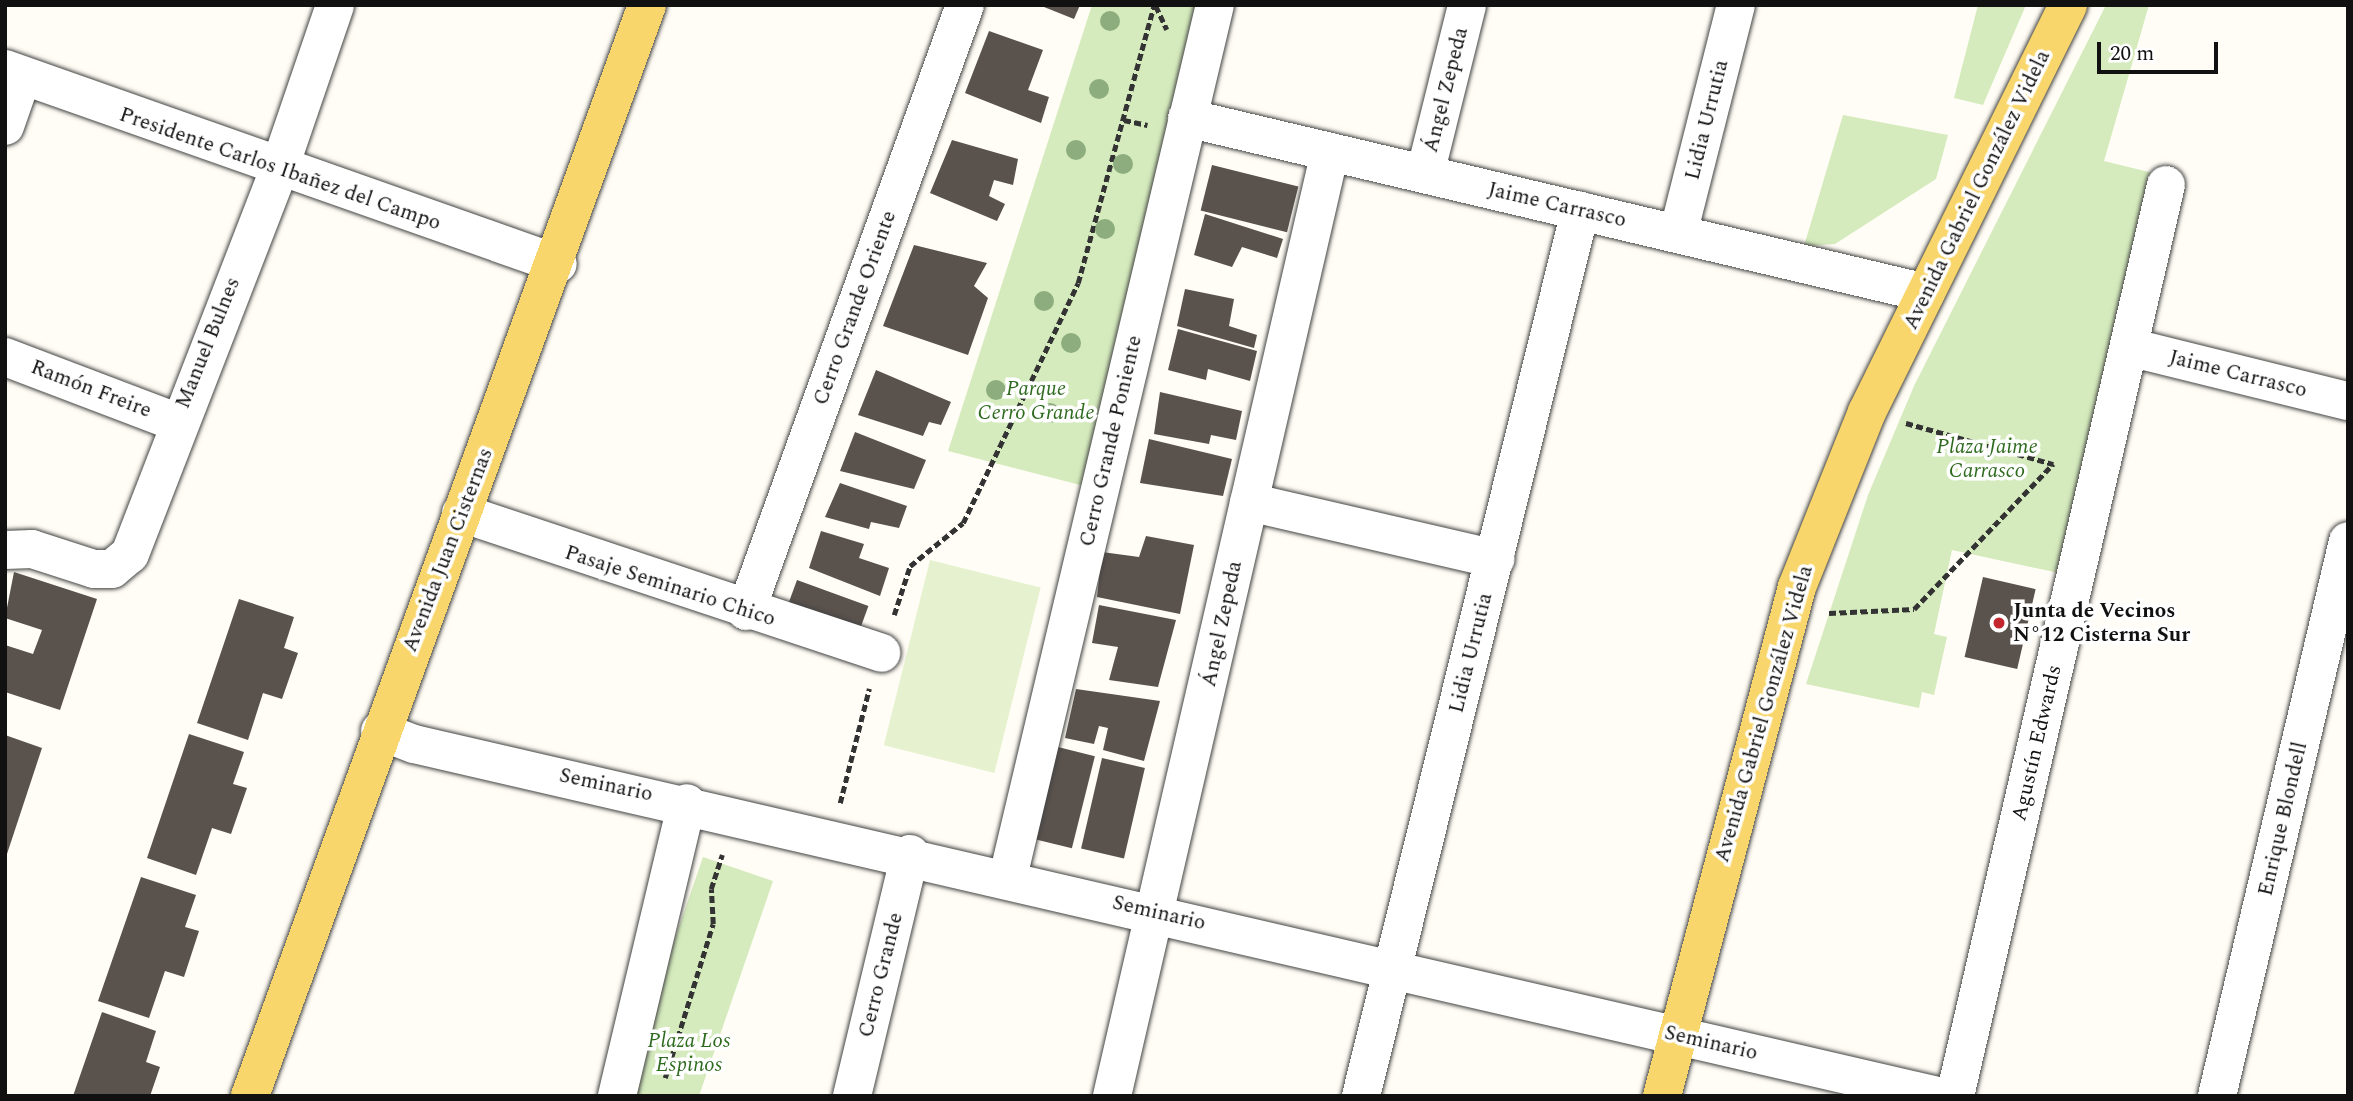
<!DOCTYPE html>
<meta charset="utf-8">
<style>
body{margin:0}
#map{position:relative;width:2353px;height:1101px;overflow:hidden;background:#fffdf5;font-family:Spectral,serif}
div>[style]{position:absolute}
.green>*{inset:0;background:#d5ebbd;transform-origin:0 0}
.pitch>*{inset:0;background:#e6f2cf;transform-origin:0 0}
.building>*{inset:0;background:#5a524d;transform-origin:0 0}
.path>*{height:4.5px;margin-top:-2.25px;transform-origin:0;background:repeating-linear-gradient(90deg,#333 0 7px,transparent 0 10.5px)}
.roads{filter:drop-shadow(0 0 2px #444) drop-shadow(0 0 2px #444)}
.minor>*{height:38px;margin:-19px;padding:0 19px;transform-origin:19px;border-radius:19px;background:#fff}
.major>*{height:38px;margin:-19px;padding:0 19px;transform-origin:19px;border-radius:19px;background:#f9d66b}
.trees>*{width:20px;height:20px;margin:-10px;border-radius:50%;background:#8dad7f}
.dots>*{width:19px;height:19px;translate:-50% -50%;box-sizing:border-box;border:4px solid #fff;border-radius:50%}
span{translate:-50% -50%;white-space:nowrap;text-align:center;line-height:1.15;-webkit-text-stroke:7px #fff;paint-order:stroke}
.street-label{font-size:21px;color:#111}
.park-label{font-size:21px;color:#2f6b1f;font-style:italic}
.poi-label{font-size:21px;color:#111;font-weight:700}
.left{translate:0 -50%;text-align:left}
.frame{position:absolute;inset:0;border:7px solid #111;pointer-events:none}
.scale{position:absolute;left:2097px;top:42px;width:121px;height:32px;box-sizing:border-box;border:4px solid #111;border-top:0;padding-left:9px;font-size:21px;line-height:24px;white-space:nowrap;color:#111;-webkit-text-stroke:5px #fff;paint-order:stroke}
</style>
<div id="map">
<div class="green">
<div style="clip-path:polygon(1092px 5px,1202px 5px,1088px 487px,948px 451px)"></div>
<div style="clip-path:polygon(1978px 5px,2026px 5px,1983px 105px,1954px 98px)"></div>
<div style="clip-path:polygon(2106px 5px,2149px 5px,2104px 161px,2153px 173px,2059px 573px,1952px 550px,1934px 634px,1947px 637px,1934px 695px,1922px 692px,1919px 708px,1806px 684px,1868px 495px,1914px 386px)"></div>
<div style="clip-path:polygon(1843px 115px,1948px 135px,1936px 179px,1835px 244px,1804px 246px)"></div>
<div style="left:703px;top:857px;width:74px;height:247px;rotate:19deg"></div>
</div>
<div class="pitch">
<div style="left:930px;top:560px;width:114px;height:191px;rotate:14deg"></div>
</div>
<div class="building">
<div style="clip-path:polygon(1039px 5px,1080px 5px,1074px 19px)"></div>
<div style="clip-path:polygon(989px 31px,1043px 50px,1028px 90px,1049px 97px,1041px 123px,965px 93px)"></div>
<div style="clip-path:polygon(952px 140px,1018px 159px,1013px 185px,994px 180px,989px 196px,1005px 204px,997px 221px,930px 193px)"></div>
<div style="left:1212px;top:165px;width:89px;height:47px;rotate:14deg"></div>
<div style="clip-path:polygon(1205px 214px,1283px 239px,1277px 258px,1242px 247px,1232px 267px,1194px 255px)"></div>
<div style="clip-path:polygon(914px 245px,987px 263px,974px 286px,988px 298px,968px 355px,883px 326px)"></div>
<div style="clip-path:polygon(1185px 289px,1234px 299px,1229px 326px,1257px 335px,1254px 348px,1177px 326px)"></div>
<div style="clip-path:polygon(1178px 329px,1257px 351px,1250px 381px,1208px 369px,1206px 380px,1168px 370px)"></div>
<div style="clip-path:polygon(876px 370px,951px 402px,941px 425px,929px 422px,923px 436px,858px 415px)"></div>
<div style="clip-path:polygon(1160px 392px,1242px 411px,1236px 440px,1211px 435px,1209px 444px,1154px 434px)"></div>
<div style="clip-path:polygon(855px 432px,926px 460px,914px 489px,840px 471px)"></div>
<div style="clip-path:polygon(1149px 439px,1232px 459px,1223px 496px,1140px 483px)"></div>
<div style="clip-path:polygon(840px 483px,907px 506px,899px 528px,871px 522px,869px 529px,825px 517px)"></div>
<div style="clip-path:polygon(821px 531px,864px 544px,859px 558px,889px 568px,880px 596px,809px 568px)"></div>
<div style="clip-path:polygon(1146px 536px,1194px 545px,1180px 614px,1097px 597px,1102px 552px,1139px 557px)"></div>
<div style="clip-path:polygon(14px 572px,97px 599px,60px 710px,5px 692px,5px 645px,33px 654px,42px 630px,5px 618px)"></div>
<div style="left:1983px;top:577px;width:54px;height:82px;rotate:13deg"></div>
<div style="left:797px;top:580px;width:76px;height:36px;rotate:20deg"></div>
<div style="clip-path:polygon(239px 599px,294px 617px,284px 648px,298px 653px,282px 699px,263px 693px,248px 740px,197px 723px)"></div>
<div style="clip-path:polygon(1099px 605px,1176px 620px,1158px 687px,1109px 680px,1118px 647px,1092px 643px)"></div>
<div style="clip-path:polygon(1076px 689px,1160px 701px,1144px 761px,1103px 750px,1108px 728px,1099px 726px,1094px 744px,1065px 738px)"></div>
<div style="clip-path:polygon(189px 734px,244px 752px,233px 784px,247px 788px,231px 834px,212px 828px,196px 875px,147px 858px)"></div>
<div style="clip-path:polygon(5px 735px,42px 748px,6px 857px,5px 857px)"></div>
<div style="left:1058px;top:747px;width:38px;height:95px;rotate:14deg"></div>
<div style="left:1102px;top:758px;width:44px;height:93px;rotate:13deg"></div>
<div style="clip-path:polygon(141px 877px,196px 895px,185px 927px,199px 931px,184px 977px,165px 971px,149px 1018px,98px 1001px)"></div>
<div style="clip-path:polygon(102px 1012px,156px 1031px,146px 1062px,160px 1067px,150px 1096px,73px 1096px)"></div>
</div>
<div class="path">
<div style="left:1156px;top:6px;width:26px;rotate:65deg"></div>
<div style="left:1124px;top:120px;width:24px;rotate:12deg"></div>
<div style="left:1906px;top:423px;width:153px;rotate:15.6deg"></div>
<div style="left:1829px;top:613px;width:85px;rotate:-2.7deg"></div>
<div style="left:1914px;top:609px;width:201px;rotate:-46.2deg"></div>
<div style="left:894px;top:615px;width:52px;rotate:-71.9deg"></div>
<div style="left:910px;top:566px;width:68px;rotate:-39.1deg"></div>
<div style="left:963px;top:523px;width:266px;rotate:-64.4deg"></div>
<div style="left:1078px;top:283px;width:288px;rotate:-74.7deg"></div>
<div style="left:840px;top:803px;width:118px;rotate:-75.7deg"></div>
<div style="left:665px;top:1078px;width:161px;rotate:-72.7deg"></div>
<div style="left:713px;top:924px;width:35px;rotate:-93deg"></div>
<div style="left:711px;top:889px;width:36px;rotate:-72deg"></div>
</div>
<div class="roads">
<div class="minor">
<div style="left:5px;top:69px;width:586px;rotate:19.42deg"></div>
<div style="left:1187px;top:118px;width:759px;rotate:13.32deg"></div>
<div style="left:5px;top:126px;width:49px;rotate:-70.8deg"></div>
<div style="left:1425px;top:174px;width:174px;rotate:-76deg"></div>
<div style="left:1678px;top:234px;width:236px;rotate:-75.8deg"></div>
<div style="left:2129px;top:347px;width:226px;rotate:13.9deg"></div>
<div style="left:5px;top:357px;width:183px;rotate:20.8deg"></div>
<div style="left:1249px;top:502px;width:253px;rotate:13deg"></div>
<div style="left:461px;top:513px;width:443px;rotate:18.4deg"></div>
<div style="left:5px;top:550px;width:27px;rotate:-2deg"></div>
<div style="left:32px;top:549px;width:65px;rotate:17.9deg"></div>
<div style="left:94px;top:569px;width:18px"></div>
<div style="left:112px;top:569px;width:23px;rotate:-40deg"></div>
<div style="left:130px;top:554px;width:413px;rotate:-68.8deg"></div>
<div style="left:279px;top:169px;width:173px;rotate:-71.1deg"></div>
<div style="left:746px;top:611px;width:644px;rotate:-70.13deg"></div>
<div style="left:380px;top:731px;width:36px;rotate:21deg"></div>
<div style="left:414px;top:744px;width:1564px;rotate:13.01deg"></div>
<div style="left:1008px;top:877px;width:896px;rotate:-76.65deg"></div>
<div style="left:617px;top:1096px;width:301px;rotate:-76.6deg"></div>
<div style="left:852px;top:1096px;width:249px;rotate:-76.5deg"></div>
<div style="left:1112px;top:1096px;width:969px;rotate:-77deg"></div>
<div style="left:1361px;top:1096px;width:912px;rotate:-76.1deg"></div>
<div style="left:1955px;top:1096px;width:935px;rotate:-76.96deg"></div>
<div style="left:2217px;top:1096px;width:570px;rotate:-76.72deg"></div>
</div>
<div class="major">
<div style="left:250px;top:1096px;width:1161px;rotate:-70deg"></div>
<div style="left:1662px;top:1096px;width:527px;rotate:-75.15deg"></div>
<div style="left:1797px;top:587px;width:188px;rotate:-68.2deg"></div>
<div style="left:1867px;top:412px;width:454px;rotate:-63.7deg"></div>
</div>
</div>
<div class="trees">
<div style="left:1110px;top:21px"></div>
<div style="left:1099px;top:89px"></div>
<div style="left:1076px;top:150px"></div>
<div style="left:1123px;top:164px"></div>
<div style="left:1105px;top:229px"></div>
<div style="left:1044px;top:301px"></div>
<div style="left:1071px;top:343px"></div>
<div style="left:996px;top:390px"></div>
<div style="left:1050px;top:413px"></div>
</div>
<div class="dots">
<div style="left:1999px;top:623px;background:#c4262e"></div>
</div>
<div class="street-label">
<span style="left:1446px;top:90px;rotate:-76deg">Ángel Zepeda</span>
<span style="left:1707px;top:120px;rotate:-76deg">Lidia Urrutia</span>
<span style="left:280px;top:169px;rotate:19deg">Presidente Carlos Ibañez del Campo</span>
<span style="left:1977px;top:190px;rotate:-64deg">Avenida Gabriel González Videla</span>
<span style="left:1557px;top:205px;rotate:13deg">Jaime Carrasco</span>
<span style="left:855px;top:308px;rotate:-70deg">Cerro Grande Oriente</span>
<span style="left:208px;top:343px;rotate:-68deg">Manuel Bulnes</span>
<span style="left:2238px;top:374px;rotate:14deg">Jaime Carrasco</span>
<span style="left:91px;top:389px;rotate:21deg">Ramón Freire</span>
<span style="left:1111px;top:441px;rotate:-77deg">Cerro Grande Poniente</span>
<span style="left:448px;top:550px;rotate:-69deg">Avenida Juan Cisternas</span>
<span style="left:670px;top:586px;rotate:18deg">Pasaje Seminario Chico</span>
<span style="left:1222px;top:624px;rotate:-78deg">Ángel Zepeda</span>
<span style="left:1471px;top:653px;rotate:-76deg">Lidia Urrutia</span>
<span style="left:1764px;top:714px;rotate:-74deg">Avenida Gabriel González Videla</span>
<span style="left:2037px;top:743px;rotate:-77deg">Agustín Edwards</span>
<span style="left:606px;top:785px;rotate:12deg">Seminario</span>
<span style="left:2283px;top:819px;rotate:-77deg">Enrique Blondell</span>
<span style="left:1159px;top:913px;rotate:13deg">Seminario</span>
<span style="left:881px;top:975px;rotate:-76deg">Cerro Grande</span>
<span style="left:1711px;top:1043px;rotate:13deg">Seminario</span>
</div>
<div class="park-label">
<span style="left:1036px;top:401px">Parque<br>Cerro Grande</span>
<span style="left:1987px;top:459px">Plaza Jaime<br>Carrasco</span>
<span style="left:689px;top:1053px">Plaza Los<br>Espinos</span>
</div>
<div class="poi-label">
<span class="left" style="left:2013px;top:623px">Junta de Vecinos<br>N°12 Cisterna Sur</span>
</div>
<div class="frame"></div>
<div class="scale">20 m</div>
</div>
